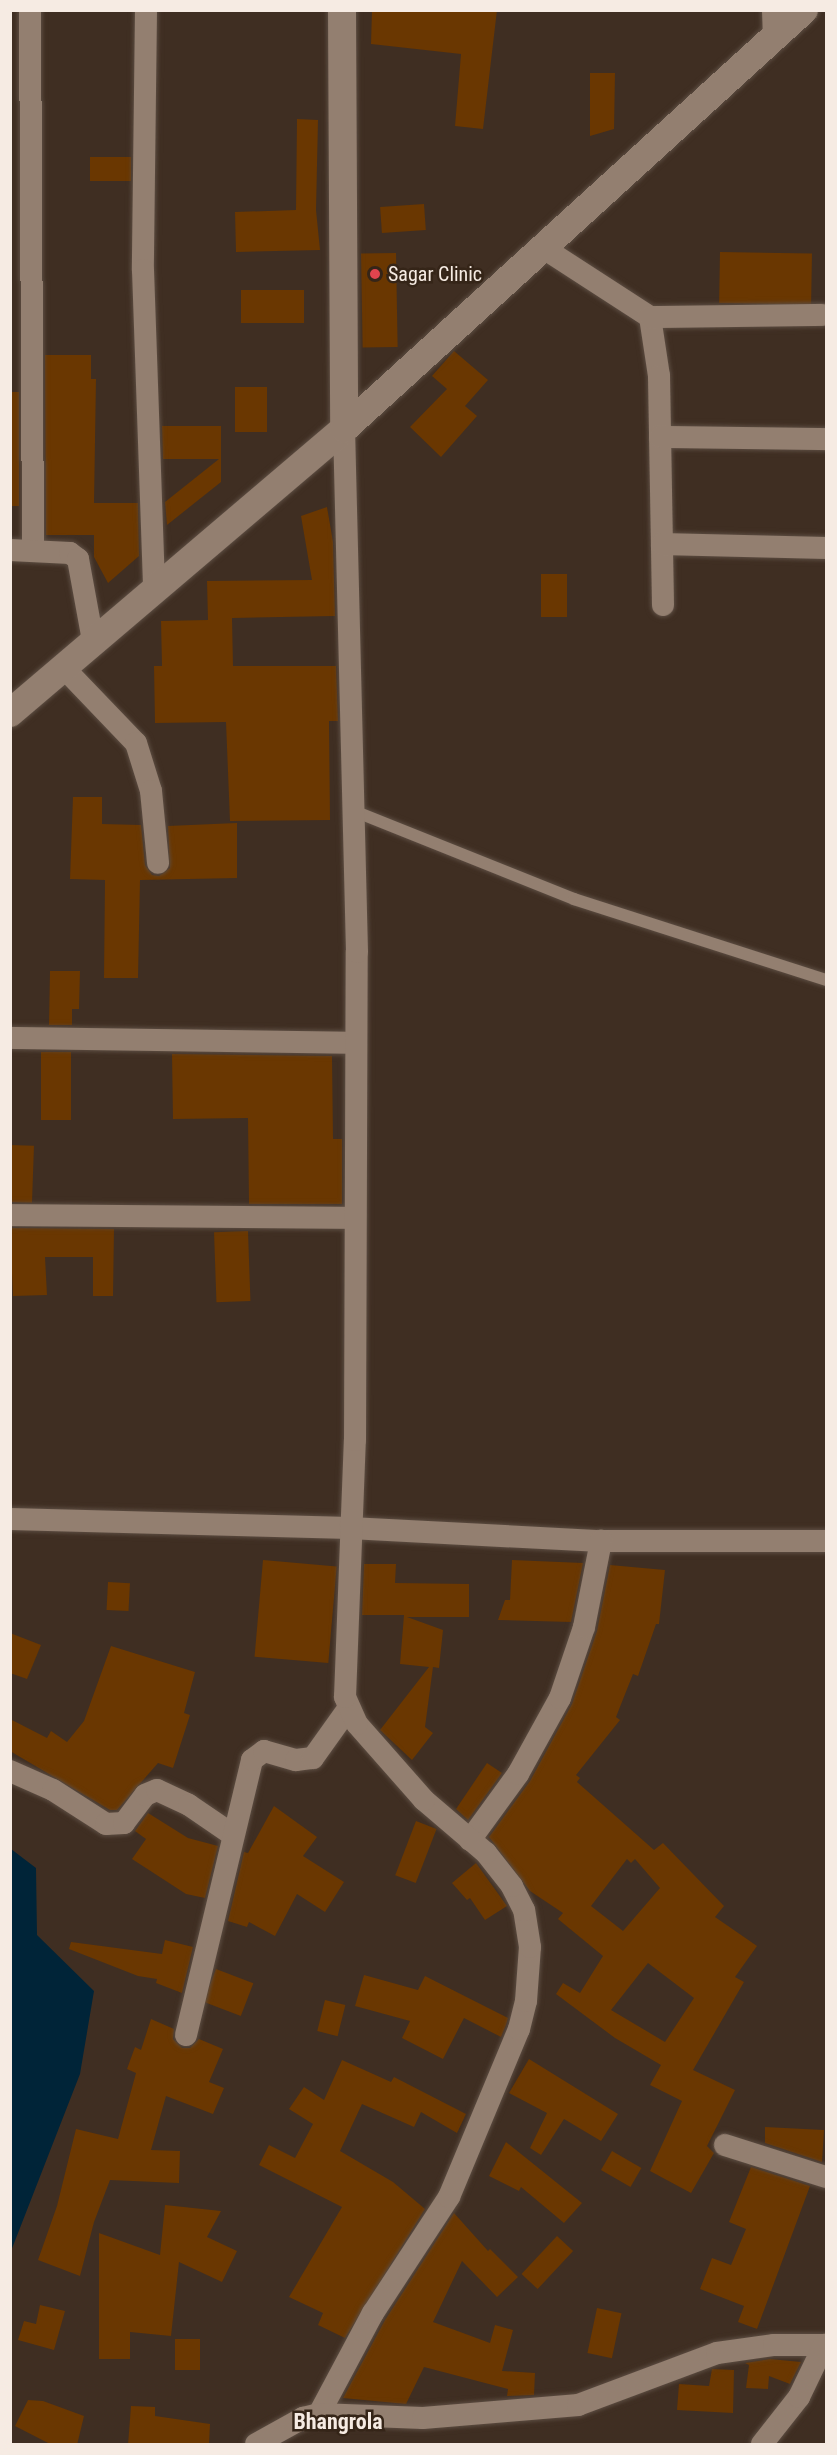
<!DOCTYPE html>
<style>
body{margin:0}
#map{position:relative;width:837px;height:2455px;overflow:hidden;background:#3f2e22;font-family:"Roboto Condensed",sans-serif}
div>[style]{position:absolute}
.water>*{inset:0;background:#002438}
.building>*{inset:0;background:#6a3701;transform-origin:0 0}
.roads{filter:drop-shadow(0 0 2px #5c4d42) drop-shadow(0 0 2px #5c4d42)}
.service>*{height:12px;margin:-6px;padding:0 6px;transform-origin:6px;border-radius:6px;background:#937f70}
.minor>*{height:22px;margin:-11px;padding:0 11px;transform-origin:11px;border-radius:11px;background:#937f70}
.tertiary>*{height:28px;margin:-14px;padding:0 14px;transform-origin:14px;border-radius:14px;background:#937f70}
.dots>*{width:16px;height:16px;translate:-50% -50%;box-sizing:border-box;border:3px solid #352518;border-radius:50%}
span{translate:-50% -50%;white-space:nowrap;text-align:center;line-height:1.15;-webkit-text-stroke:5px #352518;paint-order:stroke}
.poi-label{font-size:20px;color:#f6ebe3}
.left{translate:0 -50%;text-align:left}
.quarter-label{font-size:22px;color:#f6ebe3;font-weight:700}
.frame{position:absolute;inset:0;border:12px solid #f6ebe3;pointer-events:none}
</style>
<div id="map">
<div class="water">
<div style="clip-path:polygon(11px 1849px,36px 1868px,37px 1935px,94px 1991px,80px 2074px,11px 2251px)"></div>
</div>
<div class="building">
<div style="clip-path:polygon(372px 10px,497px 10px,483px 129px,455px 126px,461px 54px,371px 44px)"></div>
<div style="clip-path:polygon(590px 73px,615px 73px,614px 129px,590px 136px)"></div>
<div style="clip-path:polygon(297px 119px,318px 120px,316px 210px,320px 250px,236px 252px,235px 212px,296px 210px)"></div>
<div style="left:90px;top:157px;width:41px;height:24px"></div>
<div style="left:424px;top:204px;width:26px;height:44px;rotate:86deg"></div>
<div style="left:720px;top:252px;width:92px;height:51px;rotate:1deg"></div>
<div style="left:396px;top:253px;width:94px;height:35px;rotate:89deg"></div>
<div style="left:241px;top:290px;width:63px;height:33px"></div>
<div style="clip-path:polygon(454px 351px,488px 380px,465px 406px,477px 416px,441px 457px,410px 427px,447px 389px,432px 376px)"></div>
<div style="clip-path:polygon(45px 355px,91px 355px,91px 379px,96px 379px,94px 503px,138px 503px,139px 556px,108px 583px,94px 557px,94px 535px,46px 535px)"></div>
<div style="left:235px;top:387px;width:32px;height:45px"></div>
<div style="left:10px;top:392px;width:9px;height:114px"></div>
<div style="clip-path:polygon(162px 426px,221px 426px,221px 482px,167px 525px,165px 502px,219px 459px,163px 459px)"></div>
<div style="clip-path:polygon(327px 507px,333px 542px,335px 616px,232px 618px,233px 666px,336px 666px,338px 721px,329px 721px,330px 820px,230px 821px,226px 722px,155px 723px,154px 666px,162px 666px,161px 621px,208px 620px,207px 581px,312px 580px,301px 516px)"></div>
<div style="left:541px;top:574px;width:26px;height:43px"></div>
<div style="clip-path:polygon(73px 797px,102px 797px,102px 824px,141px 825px,145px 865px,152px 875px,159px 876px,170px 868px,168px 826px,237px 823px,237px 878px,140px 880px,138px 978px,104px 978px,105px 880px,70px 879px)"></div>
<div style="clip-path:polygon(50px 971px,80px 971px,79px 1009px,72px 1009px,72px 1025px,49px 1025px)"></div>
<div style="left:41px;top:1052px;width:30px;height:68px"></div>
<div style="clip-path:polygon(172px 1054px,332px 1056px,333px 1139px,342px 1139px,342px 1204px,249px 1204px,248px 1118px,173px 1119px)"></div>
<div style="left:10px;top:1145px;width:24px;height:57px;rotate:2deg"></div>
<div style="clip-path:polygon(10px 1228px,114px 1229px,113px 1296px,93px 1296px,93px 1257px,45px 1257px,47px 1295px,13px 1296px)"></div>
<div style="left:248px;top:1231px;width:70px;height:34px;rotate:88deg"></div>
<div style="left:263px;top:1560px;width:74px;height:97px;rotate:5deg"></div>
<div style="clip-path:polygon(512px 1560px,583px 1563px,571px 1622px,498px 1620px,505px 1600px,510px 1600px)"></div>
<div style="clip-path:polygon(364px 1564px,396px 1564px,395px 1583px,469px 1584px,469px 1617px,407px 1617px,443px 1630px,439px 1668px,433px 1667px,425px 1727px,433px 1733px,412px 1760px,380px 1730px,429px 1667px,400px 1664px,404px 1615px,362px 1615px)"></div>
<div style="clip-path:polygon(evenodd,610px 1565px,665px 1570px,659px 1624px,656px 1624px,638px 1676px,633px 1674px,616px 1717px,620px 1720px,576px 1775px,580px 1778px,577px 1782px,654px 1850px,663px 1843px,724px 1906px,715px 1917px,757px 1946px,735px 1977px,744px 1982px,693px 2070px,735px 2090px,707px 2146px,714px 2153px,691px 2193px,650px 2171px,682px 2101px,650px 2085px,661px 2065px,615px 2038px,556px 1994px,563px 1983px,580px 1993px,603px 1956px,558px 1919px,563px 1913px,530px 1891px,489px 1837px,530px 1781px,572px 1704px,597px 1631px,610px 1565px,627px 1859px,631px 1863px,635px 1859px,660px 1888px,623px 1931px,591px 1906px,627px 1859px,610px 1565px,648px 1963px,694px 1998px,665px 2042px,611px 2010px,648px 1963px)"></div>
<div style="left:108px;top:1582px;width:22px;height:28px;rotate:3deg"></div>
<div style="clip-path:polygon(10px 1633px,41px 1645px,27px 1679px,10px 1673px)"></div>
<div style="clip-path:polygon(111px 1646px,195px 1672px,184px 1713px,190px 1715px,173px 1768px,158px 1763px,117px 1810px,110px 1810px,10px 1751px,10px 1719px,47px 1738px,51px 1731px,67px 1742px,84px 1721px)"></div>
<div style="clip-path:polygon(487px 1763px,502px 1773px,468px 1820px,456px 1809px)"></div>
<div style="clip-path:polygon(274px 1806px,317px 1837px,303px 1856px,344px 1882px,325px 1912px,297px 1894px,275px 1936px,249px 1922px,247px 1927px,228px 1921px,244px 1852px,248px 1853px)"></div>
<div style="clip-path:polygon(148px 1813px,188px 1838px,218px 1846px,205px 1898px,186px 1894px,132px 1859px,146px 1839px,135px 1831px)"></div>
<div style="left:416px;top:1821px;width:22px;height:58px;rotate:21deg"></div>
<div style="clip-path:polygon(476px 1863px,507px 1906px,485px 1920px,470px 1898px,467px 1900px,452px 1883px)"></div>
<div style="clip-path:polygon(165px 1940px,193px 1947px,182px 1993px,156px 1983px,157px 1979px,138px 1976px,69px 1949px,71px 1942px,162px 1954px)"></div>
<div style="left:216px;top:1969px;width:40px;height:35px;rotate:21deg"></div>
<div style="clip-path:polygon(364px 1975px,418px 1990px,425px 1976px,508px 2018px,506px 2025px,501px 2037px,464px 2018px,443px 2059px,402px 2038px,410px 2021px,355px 2006px)"></div>
<div style="left:325px;top:2000px;width:21px;height:32px;rotate:14deg"></div>
<div style="clip-path:polygon(151px 2019px,174px 2029px,173px 2039px,182px 2048px,190px 2048px,199px 2039px,223px 2049px,209px 2082px,224px 2088px,213px 2114px,166px 2096px,151px 2150px,180px 2151px,179px 2183px,110px 2180px,94px 2222px,80px 2276px,38px 2260px,57px 2206px,76px 2129px,118px 2139px,136px 2073px,127px 2069px,135px 2047px,141px 2050px)"></div>
<div style="clip-path:polygon(529px 2059px,618px 2114px,601px 2141px,564px 2119px,541px 2155px,530px 2148px,547px 2113px,509px 2093px)"></div>
<div style="clip-path:polygon(342px 2060px,391px 2082px,394px 2077px,466px 2114px,457px 2133px,421px 2112px,414px 2127px,362px 2104px,340px 2151px,393px 2182px,425px 2209px,345px 2338px,318px 2325px,323px 2313px,289px 2297px,342px 2207px,259px 2165px,269px 2145px,295px 2158px,313px 2124px,289px 2109px,304px 2087px,324px 2100px)"></div>
<div style="clip-path:polygon(765px 2127px,824px 2130px,822px 2162px,765px 2143px)"></div>
<div style="clip-path:polygon(506px 2142px,582px 2203px,564px 2223px,521px 2187px,519px 2191px,489px 2176px)"></div>
<div style="left:612px;top:2151px;width:34px;height:22px;rotate:30deg"></div>
<div style="clip-path:polygon(751px 2167px,810px 2186px,757px 2329px,738px 2322px,744px 2306px,700px 2289px,712px 2258px,731px 2265px,746px 2229px,729px 2222px)"></div>
<div style="clip-path:polygon(165px 2205px,221px 2211px,207px 2237px,237px 2251px,222px 2282px,179px 2262px,171px 2336px,130px 2332px,130px 2359px,99px 2359px,99px 2233px,160px 2255px)"></div>
<div style="clip-path:polygon(454px 2213px,488px 2251px,490px 2249px,518px 2277px,497px 2297px,462px 2261px,433px 2322px,490px 2343px,495px 2325px,513px 2330px,502px 2371px,535px 2373px,534px 2395px,507px 2396px,508px 2389px,424px 2367px,406px 2404px,343px 2398px,385px 2320px)"></div>
<div style="left:557px;top:2236px;width:22px;height:52px;rotate:43deg"></div>
<div style="clip-path:polygon(40px 2305px,65px 2311px,54px 2350px,18px 2340px,24px 2321px,36px 2324px)"></div>
<div style="left:597px;top:2308px;width:25px;height:46px;rotate:12deg"></div>
<div style="left:175px;top:2339px;width:25px;height:31px"></div>
<div style="clip-path:polygon(770px 2359px,801px 2362px,790px 2384px,769px 2376px,768px 2389px,746px 2388px,749px 2365px,745px 2363px)"></div>
<div style="clip-path:polygon(712px 2369px,734px 2370px,733px 2413px,677px 2410px,679px 2384px,709px 2386px)"></div>
<div style="clip-path:polygon(28px 2400px,43px 2401px,84px 2416px,77px 2445px,52px 2445px,15px 2426px)"></div>
<div style="clip-path:polygon(131px 2406px,155px 2407px,155px 2416px,210px 2424px,209px 2445px,128px 2445px)"></div>
</div>
<div class="roads">
<div class="service">
<div style="left:354px;top:811px;width:237px;rotate:21.8deg"></div>
<div style="left:574px;top:899px;width:265px;rotate:17.8deg"></div>
</div>
<div class="minor">
<div style="left:30px;top:10px;width:540px;rotate:89.68deg"></div>
<div style="left:146px;top:10px;width:260px;rotate:90.7deg"></div>
<div style="left:143px;top:270px;width:317px;rotate:88deg"></div>
<div style="left:773px;top:10px;width:27px;rotate:88deg"></div>
<div style="left:545px;top:249px;width:125px;rotate:32.9deg"></div>
<div style="left:650px;top:317px;width:60px;rotate:81.3deg"></div>
<div style="left:659px;top:376px;width:229px;rotate:89deg"></div>
<div style="left:650px;top:317px;width:172px;rotate:-0.7deg"></div>
<div style="left:660px;top:437px;width:166px;rotate:0.7deg"></div>
<div style="left:662px;top:544px;width:164px;rotate:1.4deg"></div>
<div style="left:10px;top:550px;width:60px;rotate:2.9deg"></div>
<div style="left:70px;top:553px;width:10px;rotate:37deg"></div>
<div style="left:78px;top:559px;width:83px;rotate:79.6deg"></div>
<div style="left:63px;top:667px;width:105px;rotate:46.2deg"></div>
<div style="left:136px;top:743px;width:50px;rotate:72.6deg"></div>
<div style="left:151px;top:791px;width:72px;rotate:84.4deg"></div>
<div style="left:10px;top:1038px;width:346px;rotate:0.8deg"></div>
<div style="left:10px;top:1215px;width:345px;rotate:0.5deg"></div>
<div style="left:10px;top:1519px;width:340px;rotate:1.5deg"></div>
<div style="left:350px;top:1528px;width:251px;rotate:3deg"></div>
<div style="left:601px;top:1541px;width:225px"></div>
<div style="left:10px;top:1771px;width:47px;rotate:23.8deg"></div>
<div style="left:53px;top:1790px;width:63px;rotate:32.7deg"></div>
<div style="left:106px;top:1824px;width:18px;rotate:-3deg"></div>
<div style="left:124px;top:1823px;width:35px;rotate:-53deg"></div>
<div style="left:145px;top:1795px;width:13px;rotate:-23deg"></div>
<div style="left:157px;top:1790px;width:35px;rotate:25deg"></div>
<div style="left:189px;top:1805px;width:53px;rotate:34.3deg"></div>
<div style="left:470px;top:1840px;width:82px;rotate:-54deg"></div>
<div style="left:518px;top:1774px;width:87px;rotate:-61.1deg"></div>
<div style="left:560px;top:1698px;width:75px;rotate:-71.3deg"></div>
<div style="left:584px;top:1627px;width:88px;rotate:-78.8deg"></div>
<div style="left:186px;top:2035px;width:283px;rotate:-76.5deg"></div>
<div style="left:252px;top:1760px;width:15px;rotate:-37deg"></div>
<div style="left:264px;top:1751px;width:33px;rotate:16deg"></div>
<div style="left:296px;top:1760px;width:17px;rotate:-7deg"></div>
<div style="left:313px;top:1758px;width:60px;rotate:-54.5deg"></div>
<div style="left:725px;top:2145px;width:106px;rotate:17.6deg"></div>
<div style="left:319px;top:2414px;width:115px;rotate:-61.9deg"></div>
<div style="left:373px;top:2313px;width:139px;rotate:-56.8deg"></div>
<div style="left:449px;top:2197px;width:182px;rotate:-67.4deg"></div>
<div style="left:519px;top:2029px;width:29px;rotate:-76deg"></div>
<div style="left:526px;top:2001px;width:54px;rotate:-85.8deg"></div>
<div style="left:530px;top:1947px;width:37px;rotate:-99deg"></div>
<div style="left:524px;top:1910px;width:27px;rotate:-117deg"></div>
<div style="left:512px;top:1886px;width:42px;rotate:-128.2deg"></div>
<div style="left:486px;top:1853px;width:82px;rotate:-139.5deg"></div>
<div style="left:424px;top:1800px;width:101px;rotate:-131.4deg"></div>
<div style="left:357px;top:1724px;width:30px;rotate:-114deg"></div>
<div style="left:345px;top:1697px;width:257px;rotate:-87.8deg"></div>
<div style="left:355px;top:1440px;width:488px;rotate:-89.8deg"></div>
<div style="left:357px;top:952px;width:523px;rotate:-91.42deg"></div>
<div style="left:256px;top:2444px;width:54px;rotate:-29deg"></div>
<div style="left:303px;top:2418px;width:16px;rotate:-14deg"></div>
<div style="left:319px;top:2414px;width:104px;rotate:2.2deg"></div>
<div style="left:423px;top:2418px;width:156px;rotate:-4.8deg"></div>
<div style="left:578px;top:2405px;width:148px;rotate:-20.5deg"></div>
<div style="left:717px;top:2353px;width:58px;rotate:-8deg"></div>
<div style="left:774px;top:2345px;width:52px"></div>
<div style="left:762px;top:2444px;width:60px;rotate:-51.8deg"></div>
<div style="left:799px;top:2397px;width:58px;rotate:-64.3deg"></div>
</div>
<div class="tertiary">
<div style="left:342px;top:10px;width:419px;rotate:89.7deg"></div>
<div style="left:10px;top:713px;width:438px;rotate:-40.4deg"></div>
<div style="left:344px;top:429px;width:622px;rotate:-42.33deg"></div>
</div>
</div>
<div class="dots">
<div style="left:375px;top:274px;background:#e0444e"></div>
</div>
<div class="poi-label">
<span class="left" style="left:388px;top:274px">Sagar Clinic</span>
</div>
<div class="quarter-label">
<span style="left:338px;top:2422px">Bhangrola</span>
</div>
<div class="frame"></div>
</div>
